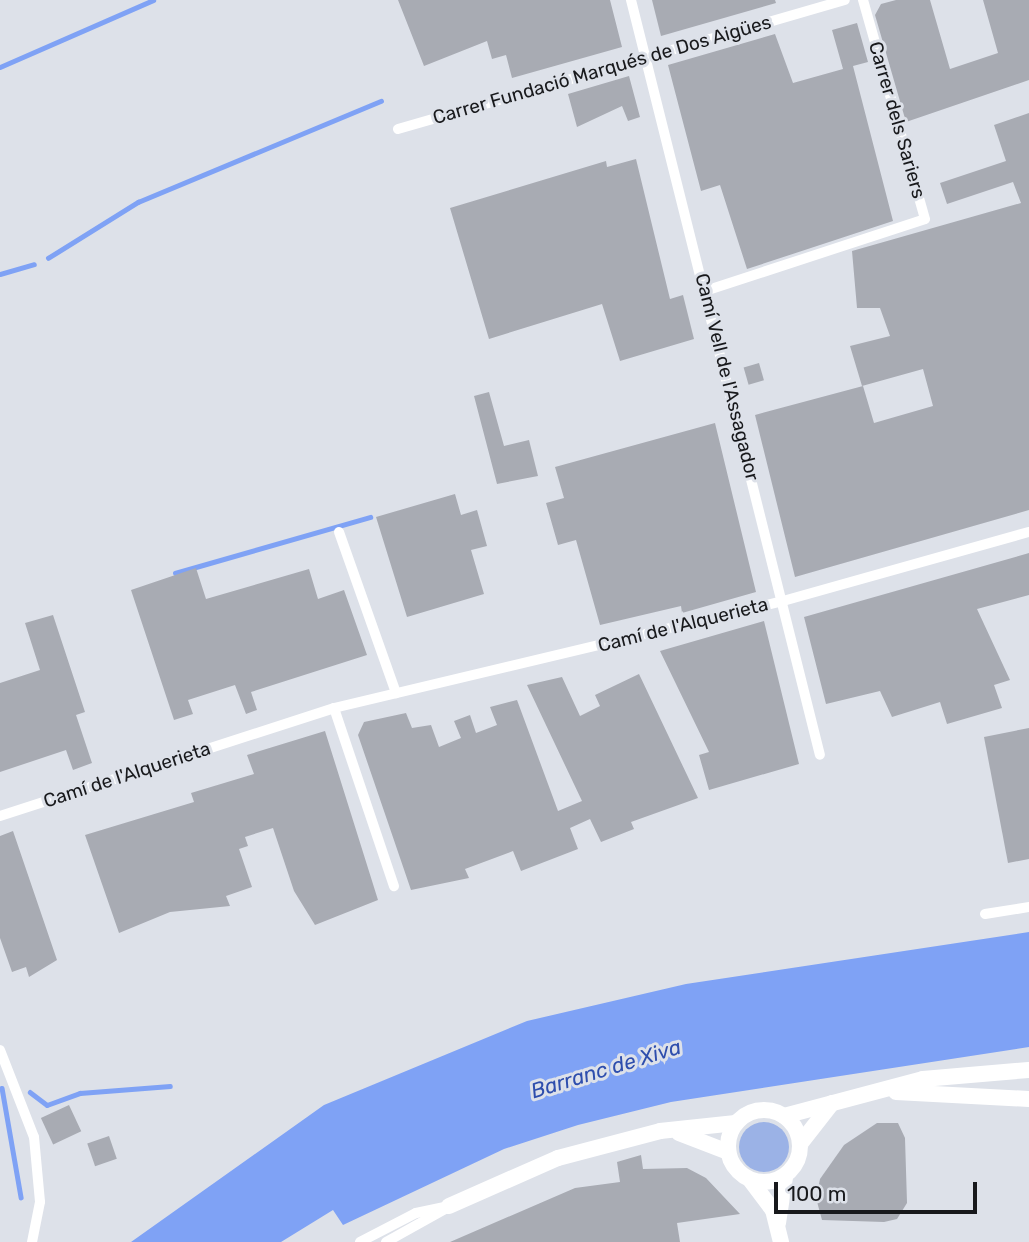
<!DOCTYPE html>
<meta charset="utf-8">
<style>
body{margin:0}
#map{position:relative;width:1029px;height:1242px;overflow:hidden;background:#dde1e9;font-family:Rubik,sans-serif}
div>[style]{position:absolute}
.green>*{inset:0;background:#9bb2e6}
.round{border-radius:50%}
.water>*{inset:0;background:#7fa2f5}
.stream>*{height:4.5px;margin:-2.25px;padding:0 2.25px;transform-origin:2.25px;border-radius:2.25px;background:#7fa2f5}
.building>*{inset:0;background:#a8abb3;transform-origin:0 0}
.street>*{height:10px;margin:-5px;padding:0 5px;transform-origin:5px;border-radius:5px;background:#fff}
.secondary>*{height:16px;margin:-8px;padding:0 8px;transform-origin:8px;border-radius:8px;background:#fff}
.secondary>.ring{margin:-8px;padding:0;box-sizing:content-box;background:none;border:16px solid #fff;border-radius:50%}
span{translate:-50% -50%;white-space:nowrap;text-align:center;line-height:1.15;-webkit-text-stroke:6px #dde1e9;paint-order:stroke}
.street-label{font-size:19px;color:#18191c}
.water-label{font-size:21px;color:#2e4ead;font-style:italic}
.scale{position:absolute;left:774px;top:1182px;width:203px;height:32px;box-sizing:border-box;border:4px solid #18191c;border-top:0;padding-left:9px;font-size:21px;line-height:24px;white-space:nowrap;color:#18191c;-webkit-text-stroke:5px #dde1e9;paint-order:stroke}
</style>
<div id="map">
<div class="green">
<div class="round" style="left:739px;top:1122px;width:50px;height:50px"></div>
</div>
<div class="water">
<div style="clip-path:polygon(1029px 932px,1029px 1047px,671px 1102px,578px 1125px,504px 1149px,343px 1225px,333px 1210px,281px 1242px,131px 1242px,324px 1105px,527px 1021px,686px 984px)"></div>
</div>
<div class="stream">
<div style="left:0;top:67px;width:167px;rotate:-23.6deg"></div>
<div style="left:48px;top:258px;width:106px;rotate:-31.9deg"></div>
<div style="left:138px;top:202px;width:263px;rotate:-22.6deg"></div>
<div style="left:0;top:274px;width:35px;rotate:-16deg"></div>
<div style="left:175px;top:573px;width:203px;rotate:-16deg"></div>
<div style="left:2px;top:1088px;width:111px;rotate:80.1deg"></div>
<div style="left:30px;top:1092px;width:21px;rotate:37deg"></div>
<div style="left:47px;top:1105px;width:35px;rotate:-20deg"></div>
<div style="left:80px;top:1093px;width:90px;rotate:-4.4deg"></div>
</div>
<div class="building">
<div style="clip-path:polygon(398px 0,610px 0,622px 47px,512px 78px,506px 55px,492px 59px,487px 41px,424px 66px)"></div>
<div style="clip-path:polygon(652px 0,775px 0,776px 3px,661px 36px)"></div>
<div style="clip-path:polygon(896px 0,930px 0,950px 69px,998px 53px,983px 0,1029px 0,1029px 80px,906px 122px,875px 15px,881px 4px)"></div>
<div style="clip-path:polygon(857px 23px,868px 62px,853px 66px,893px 221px,747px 269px,720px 185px,701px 191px,668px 65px,775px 34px,793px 83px,843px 69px,832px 30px)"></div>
<div style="clip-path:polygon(629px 76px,640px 117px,628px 121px,622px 106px,577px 127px,568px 94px)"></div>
<div style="clip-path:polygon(1029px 113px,1029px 510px,795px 577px,755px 415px,863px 386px,874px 423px,933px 406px,923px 369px,862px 386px,850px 346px,890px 336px,880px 308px,857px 308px,852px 251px,1021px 203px,1013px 182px,947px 204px,940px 183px,1006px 161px,994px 125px)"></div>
<div style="clip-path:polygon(636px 159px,670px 299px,683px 295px,694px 339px,620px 361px,602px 304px,489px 339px,450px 208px,606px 161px,607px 167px)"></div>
<div style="left:759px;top:363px;width:18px;height:16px;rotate:74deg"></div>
<div style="clip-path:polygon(489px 392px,504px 446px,529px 440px,538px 476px,497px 484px,474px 396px)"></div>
<div style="clip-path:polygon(715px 423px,756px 592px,682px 613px,681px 606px,600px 625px,576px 540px,558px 545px,546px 503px,564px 498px,555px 467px)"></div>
<div style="clip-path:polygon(455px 494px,461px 515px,477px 510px,487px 546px,471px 550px,484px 594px,407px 617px,376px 517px)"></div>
<div style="clip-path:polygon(1029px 553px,1029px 595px,977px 609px,1010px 680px,994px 685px,1002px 708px,947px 724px,940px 702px,892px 717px,880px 691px,826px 704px,804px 617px)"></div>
<div style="clip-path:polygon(196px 568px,206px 599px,309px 569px,318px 599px,344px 590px,367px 655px,251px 692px,257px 710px,246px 714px,235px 685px,188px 700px,193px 714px,174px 720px,131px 590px)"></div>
<div style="clip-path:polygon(53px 615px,85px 712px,76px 715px,92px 763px,73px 770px,66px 750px,0 772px,0 683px,40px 670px,25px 623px)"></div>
<div style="clip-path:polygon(764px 621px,799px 764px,709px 790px,699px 755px,709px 752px,660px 651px)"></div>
<div style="clip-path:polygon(639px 674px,698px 798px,631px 822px,634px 829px,601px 842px,590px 819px,570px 828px,578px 849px,521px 871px,513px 851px,465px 869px,469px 878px,411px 890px,358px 735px,364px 722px,406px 713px,412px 728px,431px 725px,439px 747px,461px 738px,454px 721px,470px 715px,476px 733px,497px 725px,490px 707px,517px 700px,558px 811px,582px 801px,527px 685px,562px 677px,580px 716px,600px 706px,595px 695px)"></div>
<div style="clip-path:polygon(1029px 728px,1029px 859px,1008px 863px,984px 737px)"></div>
<div style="clip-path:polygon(325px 731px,378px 900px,315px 925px,294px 891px,273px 828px,245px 837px,248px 846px,239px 849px,252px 887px,226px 896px,230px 906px,170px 912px,119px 933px,85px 835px,194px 802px,191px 793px,254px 774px,247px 755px)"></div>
<div style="clip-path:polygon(13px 831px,57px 960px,29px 977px,26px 967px,12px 972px,0 938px,0 836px)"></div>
<div style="left:69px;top:1105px;width:29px;height:31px;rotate:65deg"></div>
<div style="clip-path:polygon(877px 1123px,898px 1123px,905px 1138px,907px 1203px,897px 1219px,884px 1222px,822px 1220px,816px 1198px,820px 1179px,844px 1145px)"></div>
<div style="left:109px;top:1136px;width:24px;height:23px;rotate:71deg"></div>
<div style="clip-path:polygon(641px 1155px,643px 1169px,687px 1168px,706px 1178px,740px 1214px,677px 1223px,680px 1242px,450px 1242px,575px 1188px,620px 1182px,617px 1162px)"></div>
</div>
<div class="street">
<div style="left:631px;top:0;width:778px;rotate:75.95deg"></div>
<div style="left:398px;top:129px;width:465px;rotate:-16.1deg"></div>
<div style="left:705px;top:291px;width:231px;rotate:-18.1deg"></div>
<div style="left:925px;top:219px;width:228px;rotate:-105.8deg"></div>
<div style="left:339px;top:532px;width:171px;rotate:70.5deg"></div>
<div style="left:334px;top:708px;width:188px;rotate:71.4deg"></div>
<div style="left:0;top:816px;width:351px;rotate:-17.9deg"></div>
<div style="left:334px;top:708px;width:462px;rotate:-13.4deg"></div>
<div style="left:783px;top:601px;width:255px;rotate:-15.7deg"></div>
<div style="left:985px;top:914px;width:45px;rotate:-9deg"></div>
<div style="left:0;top:1050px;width:93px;rotate:68.7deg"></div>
<div style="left:34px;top:1137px;width:65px;rotate:84.7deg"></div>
<div style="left:40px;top:1202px;width:41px;rotate:101.3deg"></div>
<div style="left:360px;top:1242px;width:63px;rotate:-27.4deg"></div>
<div style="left:416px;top:1213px;width:34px;rotate:-12deg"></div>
<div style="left:386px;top:1242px;width:68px;rotate:-29.2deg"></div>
</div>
<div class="secondary">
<div style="left:896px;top:1092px;width:133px;rotate:3deg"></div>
<div class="ring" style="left:728px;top:1110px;width:56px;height:56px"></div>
<div style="left:784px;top:1116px;width:144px;rotate:-14.9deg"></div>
<div style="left:923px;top:1079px;width:106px;rotate:-4.9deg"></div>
<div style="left:679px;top:1133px;width:53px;rotate:21.2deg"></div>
<div style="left:800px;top:1144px;width:52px;rotate:-52deg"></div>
<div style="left:751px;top:1181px;width:36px;rotate:53deg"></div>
<div style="left:773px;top:1210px;width:33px;rotate:76deg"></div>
<div style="left:449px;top:1206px;width:119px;rotate:-23.8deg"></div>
<div style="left:558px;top:1158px;width:106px;rotate:-14.8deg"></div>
<div style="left:660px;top:1131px;width:76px;rotate:-6deg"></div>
<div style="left:778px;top:1223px;width:47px;rotate:-81.3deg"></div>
</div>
<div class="street-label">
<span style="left:602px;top:70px;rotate:-16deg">Carrer Fundació Marqués de Dos Aigües</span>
<span style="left:897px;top:120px;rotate:74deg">Carrer dels Sariers</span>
<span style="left:727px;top:377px;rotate:76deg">Camí Vell de l'Assagador</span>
<span style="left:683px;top:625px;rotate:-14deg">Camí de l'Alquerieta</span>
<span style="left:127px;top:775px;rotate:-18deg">Camí de l'Alquerieta</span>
</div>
<div class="water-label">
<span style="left:606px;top:1069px;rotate:-17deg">Barranc de Xiva</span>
</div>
<div class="scale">100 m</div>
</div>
